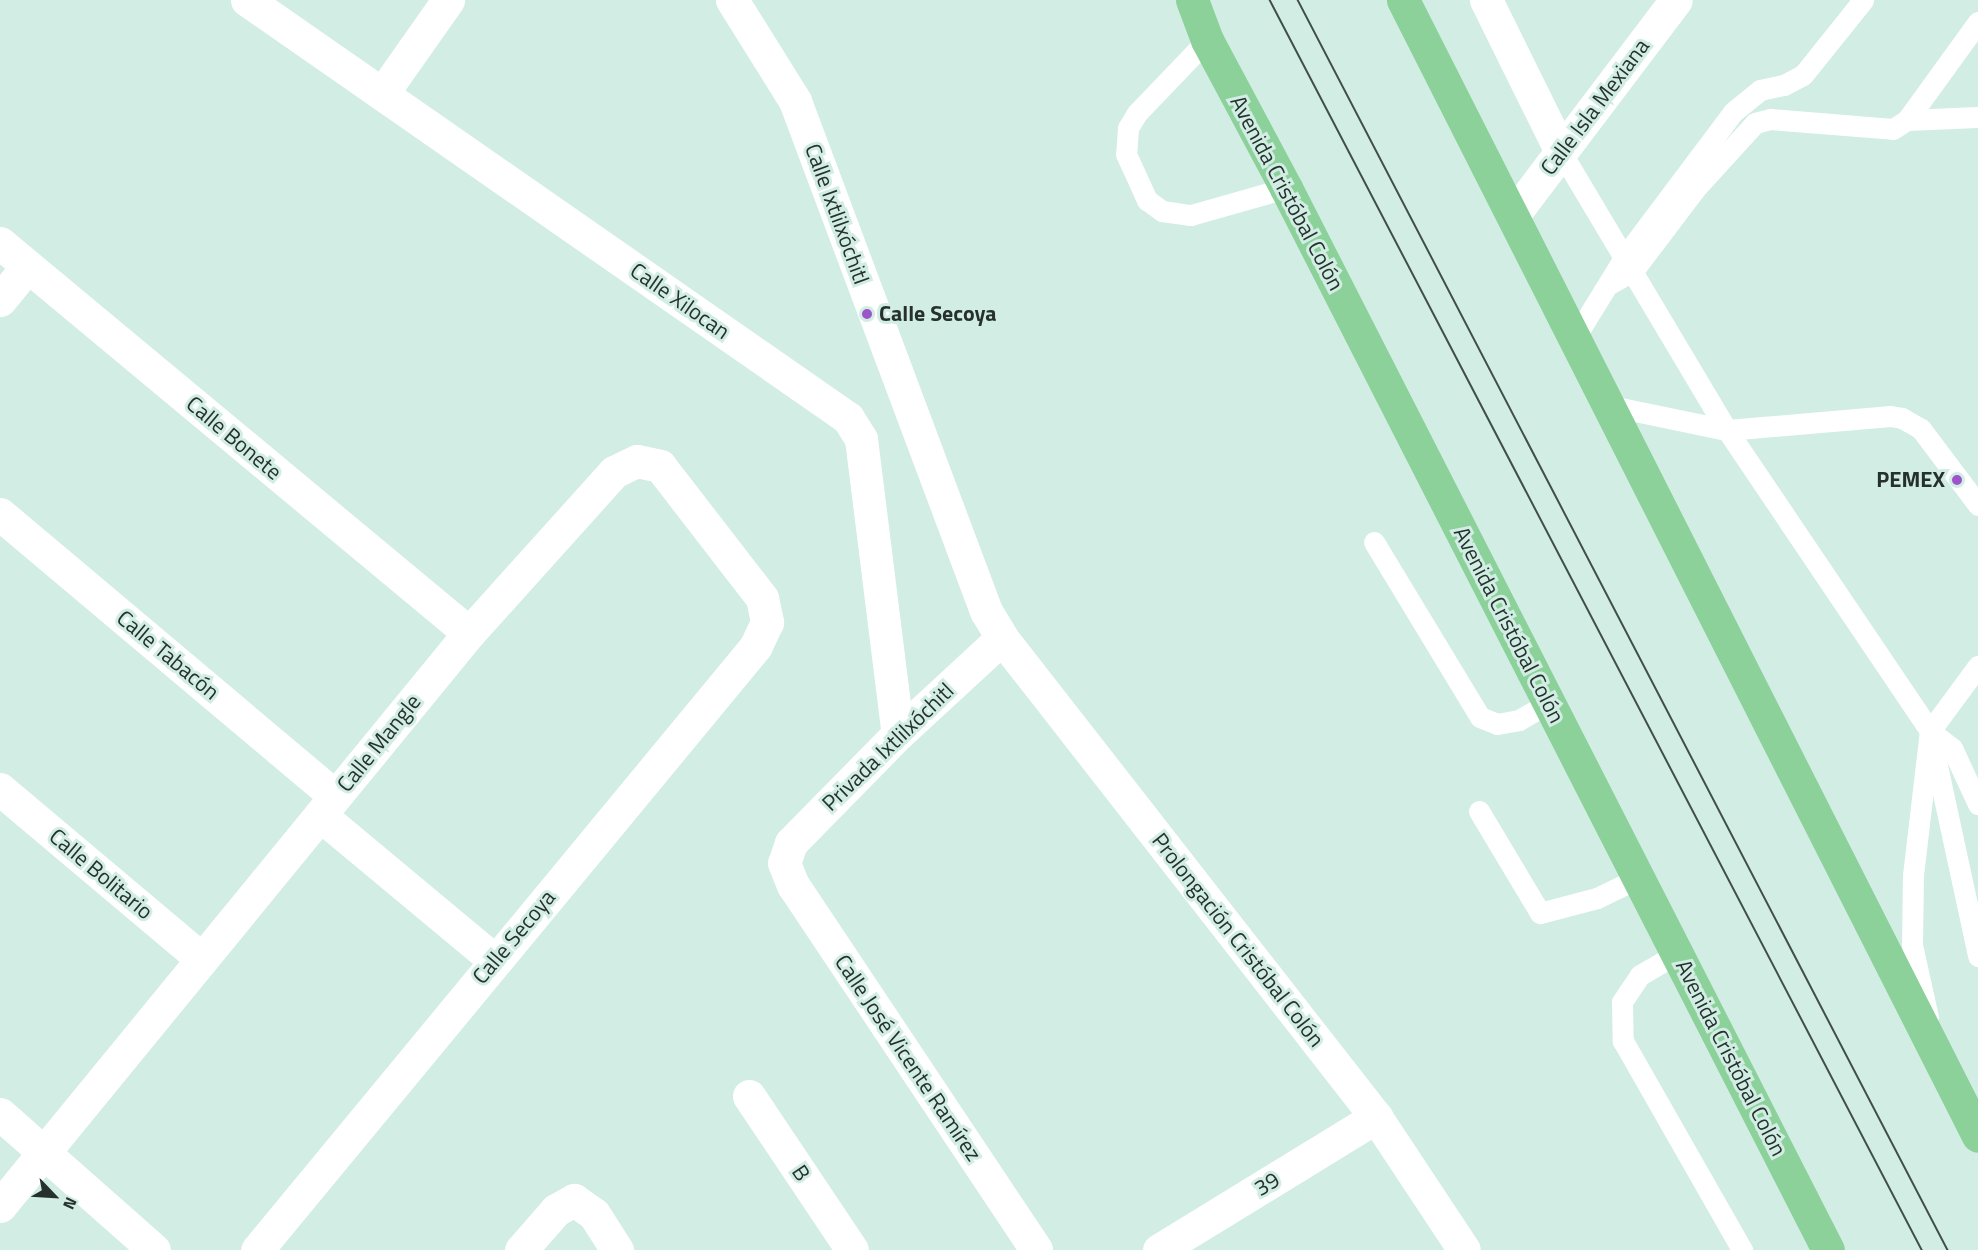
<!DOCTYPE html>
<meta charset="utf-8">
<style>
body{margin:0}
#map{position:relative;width:1978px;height:1250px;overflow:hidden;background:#d1ede4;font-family:"Titillium Web",sans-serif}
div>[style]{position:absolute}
.lane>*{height:21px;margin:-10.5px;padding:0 10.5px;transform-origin:10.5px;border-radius:10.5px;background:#fff}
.street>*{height:33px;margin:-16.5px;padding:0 16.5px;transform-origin:16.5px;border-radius:16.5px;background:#fff}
.primary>*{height:33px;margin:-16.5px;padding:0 16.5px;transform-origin:16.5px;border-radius:16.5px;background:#8cd19a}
.tram>*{height:1.5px;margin:-0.75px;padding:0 0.75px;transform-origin:0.75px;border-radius:0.75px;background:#414f4a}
.dots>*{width:16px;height:16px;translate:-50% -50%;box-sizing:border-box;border:3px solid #d1ede4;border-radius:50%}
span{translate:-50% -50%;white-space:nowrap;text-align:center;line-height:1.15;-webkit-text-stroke:6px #d1ede4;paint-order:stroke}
.street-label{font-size:22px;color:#26312d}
.poi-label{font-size:22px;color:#26312d;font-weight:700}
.left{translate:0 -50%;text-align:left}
.right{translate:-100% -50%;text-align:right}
.north{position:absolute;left:24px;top:1166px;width:60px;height:60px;-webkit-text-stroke:4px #d1ede4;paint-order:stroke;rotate:115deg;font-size:16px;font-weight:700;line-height:24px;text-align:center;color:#26312d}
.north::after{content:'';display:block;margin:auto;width:21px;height:27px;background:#26312d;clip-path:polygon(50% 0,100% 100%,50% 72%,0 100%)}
</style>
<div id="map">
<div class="lane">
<div style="left:1207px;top:40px;width:101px;rotate:133.8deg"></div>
<div style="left:1137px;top:113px;width:17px;rotate:121deg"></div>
<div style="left:1128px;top:128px;width:26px;rotate:94deg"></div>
<div style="left:1126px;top:154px;width:51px;rotate:65.5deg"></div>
<div style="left:1147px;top:200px;width:19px;rotate:36deg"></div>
<div style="left:1162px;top:211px;width:29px;rotate:8deg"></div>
<div style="left:1191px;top:215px;width:99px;rotate:-15.9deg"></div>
<div style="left:1907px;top:120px;width:71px;rotate:-2.4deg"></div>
<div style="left:1561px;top:152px;width:324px;rotate:59.2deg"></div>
<div style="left:1727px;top:430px;width:363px;rotate:56deg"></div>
<div style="left:1930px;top:731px;width:28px;rotate:38deg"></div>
<div style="left:1952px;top:748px;width:62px;rotate:65.1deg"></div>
<div style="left:1611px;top:283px;width:25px;rotate:-29deg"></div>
<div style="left:1633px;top:271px;width:103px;rotate:-52.9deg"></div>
<div style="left:1695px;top:189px;width:89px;rotate:-47.7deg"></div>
<div style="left:1755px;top:123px;width:16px;rotate:-15deg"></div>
<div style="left:1770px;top:119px;width:123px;rotate:4.6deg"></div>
<div style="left:1893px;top:129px;width:17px;rotate:-33deg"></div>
<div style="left:1907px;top:120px;width:121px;rotate:-54.1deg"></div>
<div style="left:1574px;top:339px;width:97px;rotate:-58.4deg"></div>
<div style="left:1625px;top:256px;width:180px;rotate:-53.1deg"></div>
<div style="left:1733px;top:112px;width:35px;rotate:-39deg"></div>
<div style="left:1760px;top:90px;width:25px;rotate:-12deg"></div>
<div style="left:1784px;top:85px;width:21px;rotate:-28deg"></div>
<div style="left:1803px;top:75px;width:96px;rotate:-51.3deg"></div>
<div style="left:1606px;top:405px;width:124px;rotate:11.7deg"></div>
<div style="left:1727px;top:430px;width:164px;rotate:-4.9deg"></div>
<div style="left:1890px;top:416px;width:12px;rotate:9deg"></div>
<div style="left:1902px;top:418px;width:22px;rotate:30deg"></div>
<div style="left:1921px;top:429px;width:95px;rotate:53.1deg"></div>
<div style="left:1374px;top:542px;width:205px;rotate:58.8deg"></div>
<div style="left:1480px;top:717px;width:18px;rotate:22deg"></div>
<div style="left:1497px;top:724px;width:22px;rotate:-10deg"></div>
<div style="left:1519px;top:720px;width:34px;rotate:-30deg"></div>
<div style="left:1933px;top:747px;width:214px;rotate:77.8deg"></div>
<div style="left:1479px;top:811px;width:119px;rotate:59.1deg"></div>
<div style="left:1540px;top:913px;width:59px;rotate:-14.7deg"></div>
<div style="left:1597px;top:898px;width:46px;rotate:-26deg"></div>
<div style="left:1678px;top:953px;width:44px;rotate:149.9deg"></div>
<div style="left:1640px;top:975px;width:32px;rotate:124deg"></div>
<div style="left:1622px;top:1002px;width:39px;rotate:89deg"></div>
<div style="left:1623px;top:1041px;width:241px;rotate:60.3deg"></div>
<div style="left:1928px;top:1017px;width:74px;rotate:-102.5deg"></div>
<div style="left:1912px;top:945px;width:70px;rotate:-89.2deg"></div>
<div style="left:1913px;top:875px;width:145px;rotate:-83.3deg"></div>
<div style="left:1930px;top:731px;width:81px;rotate:-53.6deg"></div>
</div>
<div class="street">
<div style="left:247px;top:0;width:732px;rotate:34.82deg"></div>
<div style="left:848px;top:418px;width:25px;rotate:58deg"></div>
<div style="left:861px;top:439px;width:297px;rotate:82.9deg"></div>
<div style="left:732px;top:0;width:119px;rotate:58deg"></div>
<div style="left:795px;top:101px;width:545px;rotate:69.47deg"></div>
<div style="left:986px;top:611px;width:31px;rotate:59deg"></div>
<div style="left:1002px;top:638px;width:608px;rotate:52.02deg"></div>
<div style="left:1376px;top:1117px;width:159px;rotate:56.5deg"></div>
<div style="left:1486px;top:0;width:169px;rotate:63.7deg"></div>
<div style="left:382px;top:94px;width:115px;rotate:-54.9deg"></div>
<div style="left:1514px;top:214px;width:268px;rotate:-52.9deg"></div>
<div style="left:0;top:243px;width:610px;rotate:39.75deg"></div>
<div style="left:0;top:300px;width:43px;rotate:-50.7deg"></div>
<div style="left:0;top:514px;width:438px;rotate:40.1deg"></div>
<div style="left:1002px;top:638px;width:142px;rotate:137.3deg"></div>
<div style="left:898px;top:734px;width:153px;rotate:134.5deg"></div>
<div style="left:791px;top:843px;width:21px;rotate:109deg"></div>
<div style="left:784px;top:863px;width:24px;rotate:68deg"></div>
<div style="left:793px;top:885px;width:438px;rotate:56.3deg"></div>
<div style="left:0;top:789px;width:264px;rotate:40.1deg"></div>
<div style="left:320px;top:815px;width:228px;rotate:39.8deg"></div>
<div style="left:749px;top:1096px;width:185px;rotate:56.2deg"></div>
<div style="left:0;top:1114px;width:205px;rotate:41.4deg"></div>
<div style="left:0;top:1206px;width:740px;rotate:-50.7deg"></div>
<div style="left:469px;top:633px;width:217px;rotate:-48deg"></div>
<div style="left:614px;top:472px;width:25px;rotate:-26deg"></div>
<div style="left:637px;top:461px;width:24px;rotate:12deg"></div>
<div style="left:660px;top:466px;width:167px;rotate:52.3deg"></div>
<div style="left:762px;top:598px;width:25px;rotate:78deg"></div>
<div style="left:767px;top:622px;width:26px;rotate:115deg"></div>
<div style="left:756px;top:646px;width:783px;rotate:129.56deg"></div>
<div style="left:521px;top:1250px;width:53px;rotate:-48.8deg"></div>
<div style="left:556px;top:1210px;width:21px;rotate:-29deg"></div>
<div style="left:574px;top:1200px;width:24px;rotate:35deg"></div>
<div style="left:594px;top:1214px;width:43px;rotate:57.4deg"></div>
<div style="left:1159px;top:1250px;width:255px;rotate:-31.5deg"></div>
</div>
<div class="primary">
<div style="left:1192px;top:0;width:43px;rotate:69.4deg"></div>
<div style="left:1207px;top:40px;width:168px;rotate:61.9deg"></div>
<div style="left:1286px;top:188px;width:1192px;rotate:62.96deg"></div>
<div style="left:1403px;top:0;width:1273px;rotate:63.15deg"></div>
</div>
<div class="tram">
<div style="left:1270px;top:0;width:1410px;rotate:62.45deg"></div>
<div style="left:1298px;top:0;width:1409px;rotate:62.53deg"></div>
</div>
<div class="dots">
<div style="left:867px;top:314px;background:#9c55c9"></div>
<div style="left:1957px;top:480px;background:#9c55c9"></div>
</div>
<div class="street-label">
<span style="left:1595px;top:107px;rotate:-53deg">Calle Isla Mexiana</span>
<span style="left:1287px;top:193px;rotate:62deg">Avenida Cristóbal Colón</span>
<span style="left:837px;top:214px;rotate:70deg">Calle Ixtlilxóchitl</span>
<span style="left:680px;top:301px;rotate:35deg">Calle Xilocan</span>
<span style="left:234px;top:438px;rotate:40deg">Calle Bonete</span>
<span style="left:1509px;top:625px;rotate:63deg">Avenida Cristóbal Colón</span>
<span style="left:168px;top:655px;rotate:40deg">Calle Tabacón</span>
<span style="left:379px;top:743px;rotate:-51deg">Calle Mangle</span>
<span style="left:888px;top:747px;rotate:-44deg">Privada Ixtlilxóchitl</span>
<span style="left:101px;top:874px;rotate:40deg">Calle Bolitario</span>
<span style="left:514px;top:937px;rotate:-50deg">Calle Secoya</span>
<span style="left:1238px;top:940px;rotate:52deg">Prolongación Cristóbal Colón</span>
<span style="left:908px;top:1058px;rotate:56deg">Calle José Vicente Ramírez</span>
<span style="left:1731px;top:1058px;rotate:63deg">Avenida Cristóbal Colón</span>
<span style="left:801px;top:1173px;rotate:56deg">B</span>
<span style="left:1267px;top:1184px;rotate:-31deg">39</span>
</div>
<div class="poi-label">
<span class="left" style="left:879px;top:314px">Calle Secoya</span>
<span class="right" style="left:1945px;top:480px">PEMEX</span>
</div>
<div class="north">N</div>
</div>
